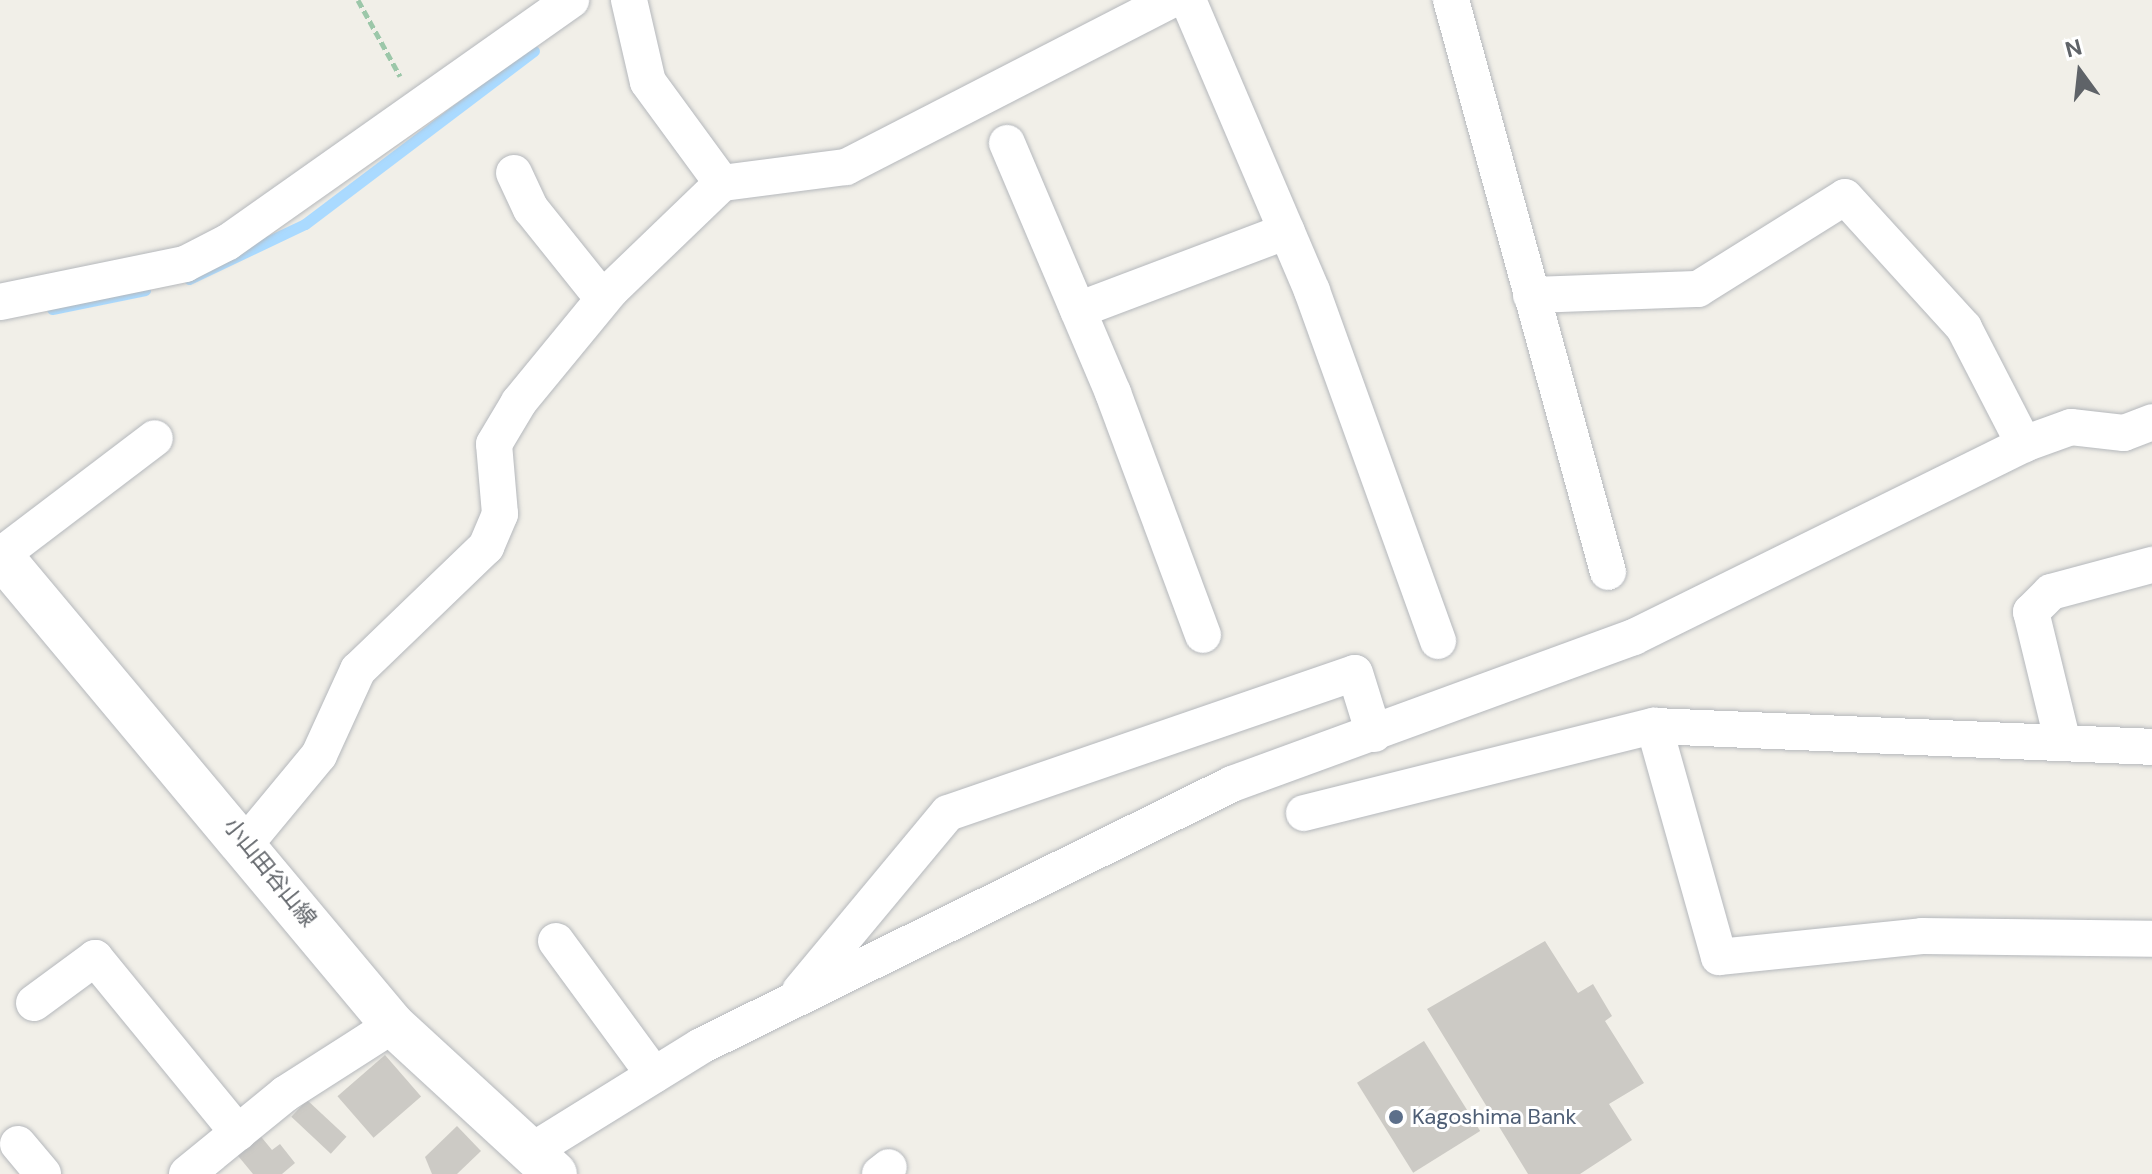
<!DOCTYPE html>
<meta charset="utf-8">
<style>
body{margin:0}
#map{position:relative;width:2152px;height:1174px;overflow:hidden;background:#f1efe8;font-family:"DM Sans","Noto Sans JP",sans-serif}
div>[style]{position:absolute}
.stream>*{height:11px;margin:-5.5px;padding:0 5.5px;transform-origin:5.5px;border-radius:5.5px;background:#aadaff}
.building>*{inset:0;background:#cccac5;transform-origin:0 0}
.path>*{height:5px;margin-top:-2.5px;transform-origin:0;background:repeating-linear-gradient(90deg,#9cc7a9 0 8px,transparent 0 12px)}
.roads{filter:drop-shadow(0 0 2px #b5b8bc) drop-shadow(0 0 2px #b5b8bc)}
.minor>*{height:36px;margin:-18px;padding:0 18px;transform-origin:18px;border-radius:18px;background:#fff}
.secondary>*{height:44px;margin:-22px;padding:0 22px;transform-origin:22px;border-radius:22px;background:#fff}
.dots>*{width:22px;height:22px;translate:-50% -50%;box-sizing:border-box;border:4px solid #fff;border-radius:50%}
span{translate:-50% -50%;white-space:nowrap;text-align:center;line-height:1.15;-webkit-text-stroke:6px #fff;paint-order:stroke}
.street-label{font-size:22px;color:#5f6368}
.service-label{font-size:22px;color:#4e5e75}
.left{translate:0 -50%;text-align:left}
.north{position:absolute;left:2040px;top:32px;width:80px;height:80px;-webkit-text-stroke:6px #fff;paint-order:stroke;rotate:345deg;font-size:22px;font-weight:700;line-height:32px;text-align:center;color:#5f6368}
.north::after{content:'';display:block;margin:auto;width:28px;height:36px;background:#5f6368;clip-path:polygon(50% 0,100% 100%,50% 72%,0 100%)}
</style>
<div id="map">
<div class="stream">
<div style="left:189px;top:279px;width:128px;rotate:-25.4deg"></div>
<div style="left:305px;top:224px;width:287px;rotate:-37.1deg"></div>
<div style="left:52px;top:309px;width:95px;rotate:-11.5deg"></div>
</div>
<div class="building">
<div style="clip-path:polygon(1545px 941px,1578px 993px,1593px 984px,1612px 1016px,1605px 1021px,1644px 1083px,1609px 1104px,1632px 1140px,1580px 1174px,1528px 1174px,1427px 1009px)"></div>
<div style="left:1424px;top:1041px;width:106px;height:79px;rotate:58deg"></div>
<div style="left:385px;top:1055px;width:55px;height:63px;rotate:49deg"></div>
<div style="left:307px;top:1100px;width:54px;height:23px;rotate:43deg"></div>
<div style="clip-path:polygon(457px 1126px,481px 1151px,457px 1174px,432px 1174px,425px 1157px)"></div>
<div style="clip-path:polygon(258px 1133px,272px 1150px,280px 1144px,295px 1163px,282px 1174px,253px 1174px,234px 1151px)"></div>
</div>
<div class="path">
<div style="left:358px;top:0;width:87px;rotate:61.1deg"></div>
</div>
<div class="roads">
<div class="minor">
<div style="left:629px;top:0;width:84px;rotate:77deg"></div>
<div style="left:648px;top:82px;width:125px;rotate:53.8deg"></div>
<div style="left:1188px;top:0;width:316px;rotate:66.9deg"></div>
<div style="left:1312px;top:291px;width:372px;rotate:70.2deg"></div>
<div style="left:1451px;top:0;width:593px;rotate:74.65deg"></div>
<div style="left:1007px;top:143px;width:272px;rotate:67deg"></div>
<div style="left:1113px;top:393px;width:258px;rotate:69.6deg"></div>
<div style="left:514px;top:173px;width:40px;rotate:65deg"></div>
<div style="left:531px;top:209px;width:115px;rotate:51.3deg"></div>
<div style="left:1531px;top:295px;width:167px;rotate:-2.1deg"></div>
<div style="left:1698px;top:289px;width:173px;rotate:-32deg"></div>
<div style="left:1845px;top:197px;width:177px;rotate:47.7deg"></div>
<div style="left:1964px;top:328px;width:131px;rotate:62.7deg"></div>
<div style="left:0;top:302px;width:189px;rotate:-11.6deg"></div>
<div style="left:185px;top:264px;width:48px;rotate:-27.1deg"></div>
<div style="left:228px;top:242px;width:420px;rotate:-35.2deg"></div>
<div style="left:1078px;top:310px;width:223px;rotate:-20.7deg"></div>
<div style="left:1px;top:555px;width:193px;rotate:-37.2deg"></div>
<div style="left:1654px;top:726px;width:498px;rotate:2.4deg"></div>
<div style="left:2063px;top:743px;width:135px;rotate:-103.7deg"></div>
<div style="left:2031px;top:612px;width:28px;rotate:-45deg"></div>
<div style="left:2051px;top:592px;width:105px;rotate:-15deg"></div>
<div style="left:1304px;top:813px;width:361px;rotate:-14deg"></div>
<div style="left:1654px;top:726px;width:240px;rotate:74.3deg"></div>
<div style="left:1719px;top:957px;width:204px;rotate:-5.9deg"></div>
<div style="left:1922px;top:936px;width:230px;rotate:0.7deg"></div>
<div style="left:247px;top:842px;width:113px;rotate:-50.4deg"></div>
<div style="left:319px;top:755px;width:94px;rotate:-65.4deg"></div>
<div style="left:358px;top:670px;width:178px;rotate:-43.9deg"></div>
<div style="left:486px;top:547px;width:36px;rotate:-67deg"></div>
<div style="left:500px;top:514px;width:70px;rotate:-94.9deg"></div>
<div style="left:494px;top:444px;width:49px;rotate:-59.2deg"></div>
<div style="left:519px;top:402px;width:145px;rotate:-50.6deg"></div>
<div style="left:611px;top:290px;width:154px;rotate:-43.9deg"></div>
<div style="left:722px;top:183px;width:125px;rotate:-7.4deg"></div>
<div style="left:846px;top:167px;width:365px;rotate:-27.2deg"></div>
<div style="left:556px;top:941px;width:166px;rotate:53.8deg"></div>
<div style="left:800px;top:991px;width:231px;rotate:-50.3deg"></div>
<div style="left:948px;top:813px;width:430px;rotate:-19deg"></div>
<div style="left:1355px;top:673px;width:64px;rotate:72.7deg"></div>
<div style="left:34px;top:1003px;width:76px;rotate:-36.4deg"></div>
<div style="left:95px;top:958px;width:226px;rotate:50.7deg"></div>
<div style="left:18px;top:1144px;width:39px;rotate:50deg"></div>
<div style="left:530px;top:1152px;width:201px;rotate:-31.8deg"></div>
<div style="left:701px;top:1046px;width:592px;rotate:-26.26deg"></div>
<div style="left:1232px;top:784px;width:428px;rotate:-20.1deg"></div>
<div style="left:1634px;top:637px;width:435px;rotate:-26.3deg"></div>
<div style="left:2024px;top:444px;width:50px;rotate:-19.9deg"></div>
<div style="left:2071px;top:427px;width:53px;rotate:6.5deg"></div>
<div style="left:2124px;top:433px;width:30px;rotate:-21deg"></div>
<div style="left:187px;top:1174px;width:127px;rotate:-39.2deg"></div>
<div style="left:285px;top:1094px;width:128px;rotate:-32.6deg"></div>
<div style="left:880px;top:1174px;width:11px;rotate:-38deg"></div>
</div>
<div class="secondary">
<div style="left:0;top:555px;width:613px;rotate:50.1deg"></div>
<div style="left:393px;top:1025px;width:220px;rotate:42.6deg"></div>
</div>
</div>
<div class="dots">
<div style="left:1396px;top:1117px;background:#5c6f8a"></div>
</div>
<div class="street-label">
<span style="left:270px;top:872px;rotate:51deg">小山田谷山線</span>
</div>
<div class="service-label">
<span class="left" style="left:1412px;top:1117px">Kagoshima Bank</span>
</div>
<div class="north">N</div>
</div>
